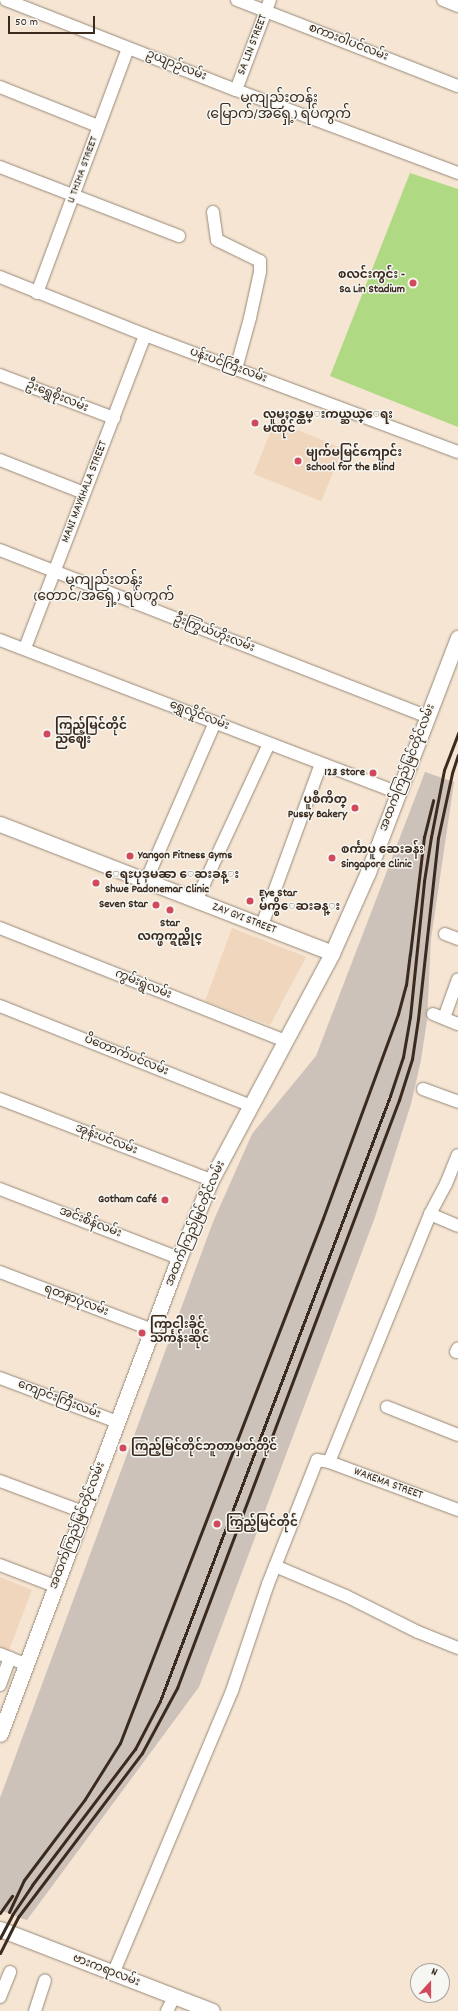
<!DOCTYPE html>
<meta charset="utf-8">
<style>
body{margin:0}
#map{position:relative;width:458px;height:2011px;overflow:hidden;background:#f5e5d2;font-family:Dekko,"Noto Sans Myanmar",sans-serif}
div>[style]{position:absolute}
.built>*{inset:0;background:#efd6bc;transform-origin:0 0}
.industrial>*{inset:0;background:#cdc2b9}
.green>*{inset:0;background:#b0d984}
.roads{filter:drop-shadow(0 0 1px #988878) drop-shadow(0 0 1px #988878)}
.minor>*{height:12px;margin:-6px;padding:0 6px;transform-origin:6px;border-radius:6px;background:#fff}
.major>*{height:15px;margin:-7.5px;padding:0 7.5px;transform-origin:7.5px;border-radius:7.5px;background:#fff}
.rail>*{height:3px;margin:-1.5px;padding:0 1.5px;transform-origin:1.5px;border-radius:1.5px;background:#3b2a1e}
.dots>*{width:11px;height:11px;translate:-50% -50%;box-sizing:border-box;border:2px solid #f6f6f2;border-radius:50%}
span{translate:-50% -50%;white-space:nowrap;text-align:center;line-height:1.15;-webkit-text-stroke:3px #f6f6f2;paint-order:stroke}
.street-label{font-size:12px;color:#3b2a1e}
.poi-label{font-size:12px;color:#3b2a1e;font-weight:700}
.right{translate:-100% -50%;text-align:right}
.left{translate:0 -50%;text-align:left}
.quarter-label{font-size:14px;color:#3b2a1e}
.north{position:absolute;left:410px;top:1963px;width:40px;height:40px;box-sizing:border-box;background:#f6f6f2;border:1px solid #aba49d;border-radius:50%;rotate:21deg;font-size:11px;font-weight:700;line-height:16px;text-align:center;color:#3b2a1e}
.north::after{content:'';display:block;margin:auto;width:14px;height:18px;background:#d1495b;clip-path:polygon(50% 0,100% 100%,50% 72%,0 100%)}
.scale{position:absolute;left:8px;top:16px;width:87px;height:18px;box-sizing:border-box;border:2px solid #3b2a1e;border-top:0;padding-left:5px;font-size:12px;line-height:14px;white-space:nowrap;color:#3b2a1e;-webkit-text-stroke:3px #f6f6f2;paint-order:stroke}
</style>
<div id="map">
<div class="built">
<div style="left:275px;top:421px;width:73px;height:57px;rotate:22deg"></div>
<div style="clip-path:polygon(232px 928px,306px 957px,270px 1025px,205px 1001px)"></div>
<div style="clip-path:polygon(0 1577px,32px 1590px,9px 1650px,0 1647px)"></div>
</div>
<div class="industrial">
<div style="clip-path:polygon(425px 772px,454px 782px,431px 939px,427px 1020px,421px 1060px,411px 1104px,375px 1217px,199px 1687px,27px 1920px,23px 1919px,0 1910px,0 1798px,213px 1222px,252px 1134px,316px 1056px)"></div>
</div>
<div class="green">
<div style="clip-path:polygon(410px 173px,458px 189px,458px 427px,330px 376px)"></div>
</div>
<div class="roads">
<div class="minor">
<div style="left:6px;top:0;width:247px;rotate:21.4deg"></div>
<div style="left:236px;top:90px;width:237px;rotate:20.5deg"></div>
<div style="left:237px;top:0;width:237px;rotate:21.3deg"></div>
<div style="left:443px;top:0;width:16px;rotate:22deg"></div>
<div style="left:0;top:87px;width:105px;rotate:21.7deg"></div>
<div style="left:236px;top:90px;width:96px;rotate:-69.3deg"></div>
<div style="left:0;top:167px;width:192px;rotate:21.1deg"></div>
<div style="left:213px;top:212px;width:28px;rotate:82deg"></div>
<div style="left:217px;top:240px;width:48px;rotate:26deg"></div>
<div style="left:260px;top:261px;width:11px;rotate:90deg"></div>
<div style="left:260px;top:272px;width:47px;rotate:102.3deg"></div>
<div style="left:250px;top:318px;width:53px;rotate:105.4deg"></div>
<div style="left:0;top:277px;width:156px;rotate:21.8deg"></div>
<div style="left:145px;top:335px;width:334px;rotate:20.5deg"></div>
<div style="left:37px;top:293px;width:261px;rotate:-69.6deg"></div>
<div style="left:0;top:375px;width:122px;rotate:20.7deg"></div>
<div style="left:0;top:460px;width:90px;rotate:21.4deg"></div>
<div style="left:0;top:550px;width:460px;rotate:21.3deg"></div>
<div style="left:0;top:640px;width:426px;rotate:21deg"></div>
<div style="left:25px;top:648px;width:335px;rotate:-69deg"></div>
<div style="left:146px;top:881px;width:173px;rotate:-66.5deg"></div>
<div style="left:196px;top:901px;width:173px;rotate:-65.1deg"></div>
<div style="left:262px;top:925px;width:171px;rotate:-69.9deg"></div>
<div style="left:0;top:928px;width:308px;rotate:21.6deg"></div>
<div style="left:445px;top:934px;width:14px;rotate:21deg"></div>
<div style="left:0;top:1006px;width:270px;rotate:21.7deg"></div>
<div style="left:433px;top:1014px;width:27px;rotate:22deg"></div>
<div style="left:444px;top:1018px;width:41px;rotate:-70.3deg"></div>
<div style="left:423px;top:1089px;width:37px;rotate:20deg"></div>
<div style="left:0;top:1099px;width:226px;rotate:21deg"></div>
<div style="left:0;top:1189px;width:192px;rotate:21.1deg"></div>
<div style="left:430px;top:1214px;width:30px;rotate:23deg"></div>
<div style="left:0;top:1272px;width:164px;rotate:20.8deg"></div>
<div style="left:456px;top:1352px;width:4px;rotate:-63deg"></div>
<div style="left:0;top:1378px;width:125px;rotate:20.6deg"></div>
<div style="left:387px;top:1407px;width:76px;rotate:21.5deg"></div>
<div style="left:329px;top:1462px;width:268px;rotate:-67.8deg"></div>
<div style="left:430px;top:1214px;width:34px;rotate:-62deg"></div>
<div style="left:446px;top:1184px;width:31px;rotate:-68deg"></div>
<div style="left:0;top:1481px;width:89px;rotate:20.5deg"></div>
<div style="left:0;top:1565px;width:59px;rotate:20.9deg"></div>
<div style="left:275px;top:1566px;width:77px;rotate:22.9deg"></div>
<div style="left:346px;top:1596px;width:80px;rotate:26.6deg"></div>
<div style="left:418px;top:1632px;width:43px;rotate:21.8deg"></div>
<div style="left:0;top:1654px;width:27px;rotate:22deg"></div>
<div style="left:0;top:1685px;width:29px;rotate:-70deg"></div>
<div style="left:113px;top:1974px;width:307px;rotate:-67.2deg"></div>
<div style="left:232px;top:1691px;width:113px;rotate:-71.4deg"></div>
<div style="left:268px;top:1584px;width:133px;rotate:-68.4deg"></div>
<div style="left:317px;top:1460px;width:12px;rotate:9deg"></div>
<div style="left:329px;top:1462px;width:138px;rotate:20.4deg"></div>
<div style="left:0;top:1997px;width:27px;rotate:-68deg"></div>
<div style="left:35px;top:2011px;width:32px;rotate:-72deg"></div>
<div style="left:167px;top:2011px;width:16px;rotate:-63deg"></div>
</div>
<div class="major">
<div style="left:0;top:824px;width:356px;rotate:21.2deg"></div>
<div style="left:0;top:1734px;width:509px;rotate:-69.39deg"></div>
<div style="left:179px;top:1258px;width:84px;rotate:-67.7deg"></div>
<div style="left:211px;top:1180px;width:257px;rotate:-61.9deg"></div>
<div style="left:332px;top:953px;width:89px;rotate:-66deg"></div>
<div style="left:368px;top:872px;width:251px;rotate:-69deg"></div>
<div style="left:0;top:1929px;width:227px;rotate:21.1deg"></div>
</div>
</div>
<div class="rail">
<div style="left:9px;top:1912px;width:35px;rotate:-65deg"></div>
<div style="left:24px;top:1880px;width:101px;rotate:-53deg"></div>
<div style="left:85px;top:1799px;width:66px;rotate:-58deg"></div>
<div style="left:120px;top:1743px;width:563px;rotate:-68.86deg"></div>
<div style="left:323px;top:1218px;width:217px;rotate:-69.8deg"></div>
<div style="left:398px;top:1014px;width:30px;rotate:-75deg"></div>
<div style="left:406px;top:985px;width:31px;rotate:-83deg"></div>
<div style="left:410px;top:954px;width:118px;rotate:-83.2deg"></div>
<div style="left:424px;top:837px;width:38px;rotate:-76deg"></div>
<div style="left:0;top:1913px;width:21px;rotate:-55deg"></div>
<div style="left:0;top:1938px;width:26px;rotate:-62deg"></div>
<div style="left:12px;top:1915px;width:36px;rotate:-56deg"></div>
<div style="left:32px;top:1885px;width:171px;rotate:-52.9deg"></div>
<div style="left:135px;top:1749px;width:54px;rotate:-62.5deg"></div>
<div style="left:160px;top:1701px;width:647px;rotate:-69.18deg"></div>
<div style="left:390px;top:1096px;width:41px;rotate:-71.6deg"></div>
<div style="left:403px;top:1057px;width:41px;rotate:-80.1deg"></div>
<div style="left:410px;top:1017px;width:137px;rotate:-84.1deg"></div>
<div style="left:424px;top:881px;width:45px;rotate:-81deg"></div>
<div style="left:431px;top:837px;width:68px;rotate:-79deg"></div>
<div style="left:444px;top:770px;width:40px;rotate:-69deg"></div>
<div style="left:0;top:1953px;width:40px;rotate:-63.4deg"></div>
<div style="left:18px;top:1917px;width:206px;rotate:-52.9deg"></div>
<div style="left:142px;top:1753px;width:74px;rotate:-61.7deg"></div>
<div style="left:177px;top:1688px;width:629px;rotate:-69.32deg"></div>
<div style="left:399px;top:1100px;width:43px;rotate:-72.4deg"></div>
<div style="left:412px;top:1059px;width:40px;rotate:-81.5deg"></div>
<div style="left:418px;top:1019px;width:182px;rotate:-83.7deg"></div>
<div style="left:438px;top:838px;width:66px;rotate:-77.8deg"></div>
<div style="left:452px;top:773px;width:19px;rotate:-72deg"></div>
</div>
<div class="dots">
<div style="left:413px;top:283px;background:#d1495b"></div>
<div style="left:255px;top:423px;background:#d1495b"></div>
<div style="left:298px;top:461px;background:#d1495b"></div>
<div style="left:47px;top:734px;background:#d1495b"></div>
<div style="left:373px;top:773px;background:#d1495b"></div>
<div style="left:355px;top:808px;background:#d1495b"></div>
<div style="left:130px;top:856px;background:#d1495b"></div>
<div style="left:332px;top:858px;background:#d1495b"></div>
<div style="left:96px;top:883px;background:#d1495b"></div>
<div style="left:250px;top:901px;background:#d1495b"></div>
<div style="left:156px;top:905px;background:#d1495b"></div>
<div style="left:170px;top:910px;background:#d1495b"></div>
<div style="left:165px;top:1200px;background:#d1495b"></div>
<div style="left:142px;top:1333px;background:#d1495b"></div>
<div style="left:123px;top:1448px;background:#d1495b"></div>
<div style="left:217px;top:1524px;background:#d1495b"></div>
</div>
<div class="street-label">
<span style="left:348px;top:43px;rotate:21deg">စကားဝါပင်လမ်း</span>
<span style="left:253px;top:45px;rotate:-69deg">SA LIN STREET</span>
<span style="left:176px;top:66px;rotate:22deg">ဥယျာဉ်လမ်း</span>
<span style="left:83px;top:170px;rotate:-70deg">U THIHA STREET</span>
<span style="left:228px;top:366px;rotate:20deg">ပန်းပင်ကြီးလမ်း</span>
<span style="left:57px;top:397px;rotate:22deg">ဦးရွှေစိုးလမ်း</span>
<span style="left:85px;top:492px;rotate:-69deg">MANI MAYKHALA STREET</span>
<span style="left:214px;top:634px;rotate:21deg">ဦးကြွယ်ဟိုးလမ်း</span>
<span style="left:199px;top:716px;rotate:21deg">ရွှေလှိုင်လမ်း</span>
<span style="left:408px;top:768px;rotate:-69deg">အထက်ကြည်မြင်တိုင်လမ်း</span>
<span style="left:244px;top:919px;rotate:21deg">ZAY GYI STREET</span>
<span style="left:143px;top:985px;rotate:22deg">ကွမ်းရွဲလမ်း</span>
<span style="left:126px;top:1056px;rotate:22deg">ပိတောက်ပင်လမ်း</span>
<span style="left:106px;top:1140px;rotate:21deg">အုန်းပင်လမ်း</span>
<span style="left:90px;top:1223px;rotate:21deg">အင်းစိန်လမ်း</span>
<span style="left:196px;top:1224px;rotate:-67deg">အထက်ကြည်မြင်တိုင်လမ်း</span>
<span style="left:76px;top:1301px;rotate:21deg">ရတနာပုံလမ်း</span>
<span style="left:59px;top:1400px;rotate:21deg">ကျောင်းကြီးလမ်း</span>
<span style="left:388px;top:1484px;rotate:20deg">WAKEMA STREET</span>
<span style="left:78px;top:1526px;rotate:-69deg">အထက်ကြည်မြင်တိုင်လမ်း</span>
<span style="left:106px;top:1971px;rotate:21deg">ဗားကရာလမ်း</span>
</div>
<div class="poi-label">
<span class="right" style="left:405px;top:283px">စလင်းကွင်း -<br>Sa Lin Stadium</span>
<span class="left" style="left:263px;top:423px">လူမႈ၀န္ထမ္းကယ္ဆယ္ေရး<br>မဏိုင်</span>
<span class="left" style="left:306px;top:461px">မျက်မမြင်ကျောင်း<br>School for the Blind</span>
<span class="left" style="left:55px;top:734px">ကြည့်မြင်တိုင်<br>ညဈေး</span>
<span class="right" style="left:365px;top:773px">123 Store</span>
<span class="right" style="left:347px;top:808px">ပူစီကိတ္<br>Pussy Bakery</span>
<span class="left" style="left:341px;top:858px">စင်္ကာပူ ဆေးခန်း<br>Singapore Clinic</span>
<span class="left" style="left:138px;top:856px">Yangon Fitness Gyms</span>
<span class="left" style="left:105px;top:883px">ေရႊပုဒုမၼာ ေဆးခန္း<br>Shwe Padonemar Clinic</span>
<span class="left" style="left:259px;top:901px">Eye Star<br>မ်က္စိေဆးခန္း</span>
<span class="right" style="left:148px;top:905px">Seven Star</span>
<span style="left:170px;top:931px">Star<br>လက္ဖက္ရည္ဆိုင္</span>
<span class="right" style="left:157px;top:1200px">Gotham Café</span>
<span class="left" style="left:150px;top:1333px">ကြာငါးခိုင်<br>သင်္ကန်းဆိုင်</span>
<span class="left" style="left:131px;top:1448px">ကြည့်မြင်တိုင်ဘူတာမှတ်တိုင်</span>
<span class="left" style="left:226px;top:1524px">ကြည့်မြင်တိုင်</span>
</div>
<div class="quarter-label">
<span style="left:279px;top:107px">မကျည်းတန်း<br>(မြောက်/အရှေ့) ရပ်ကွက်</span>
<span style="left:104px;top:589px">မကျည်းတန်း<br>(တောင်/အရှေ့) ရပ်ကွက်</span>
</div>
<div class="north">N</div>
<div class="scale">50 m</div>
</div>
